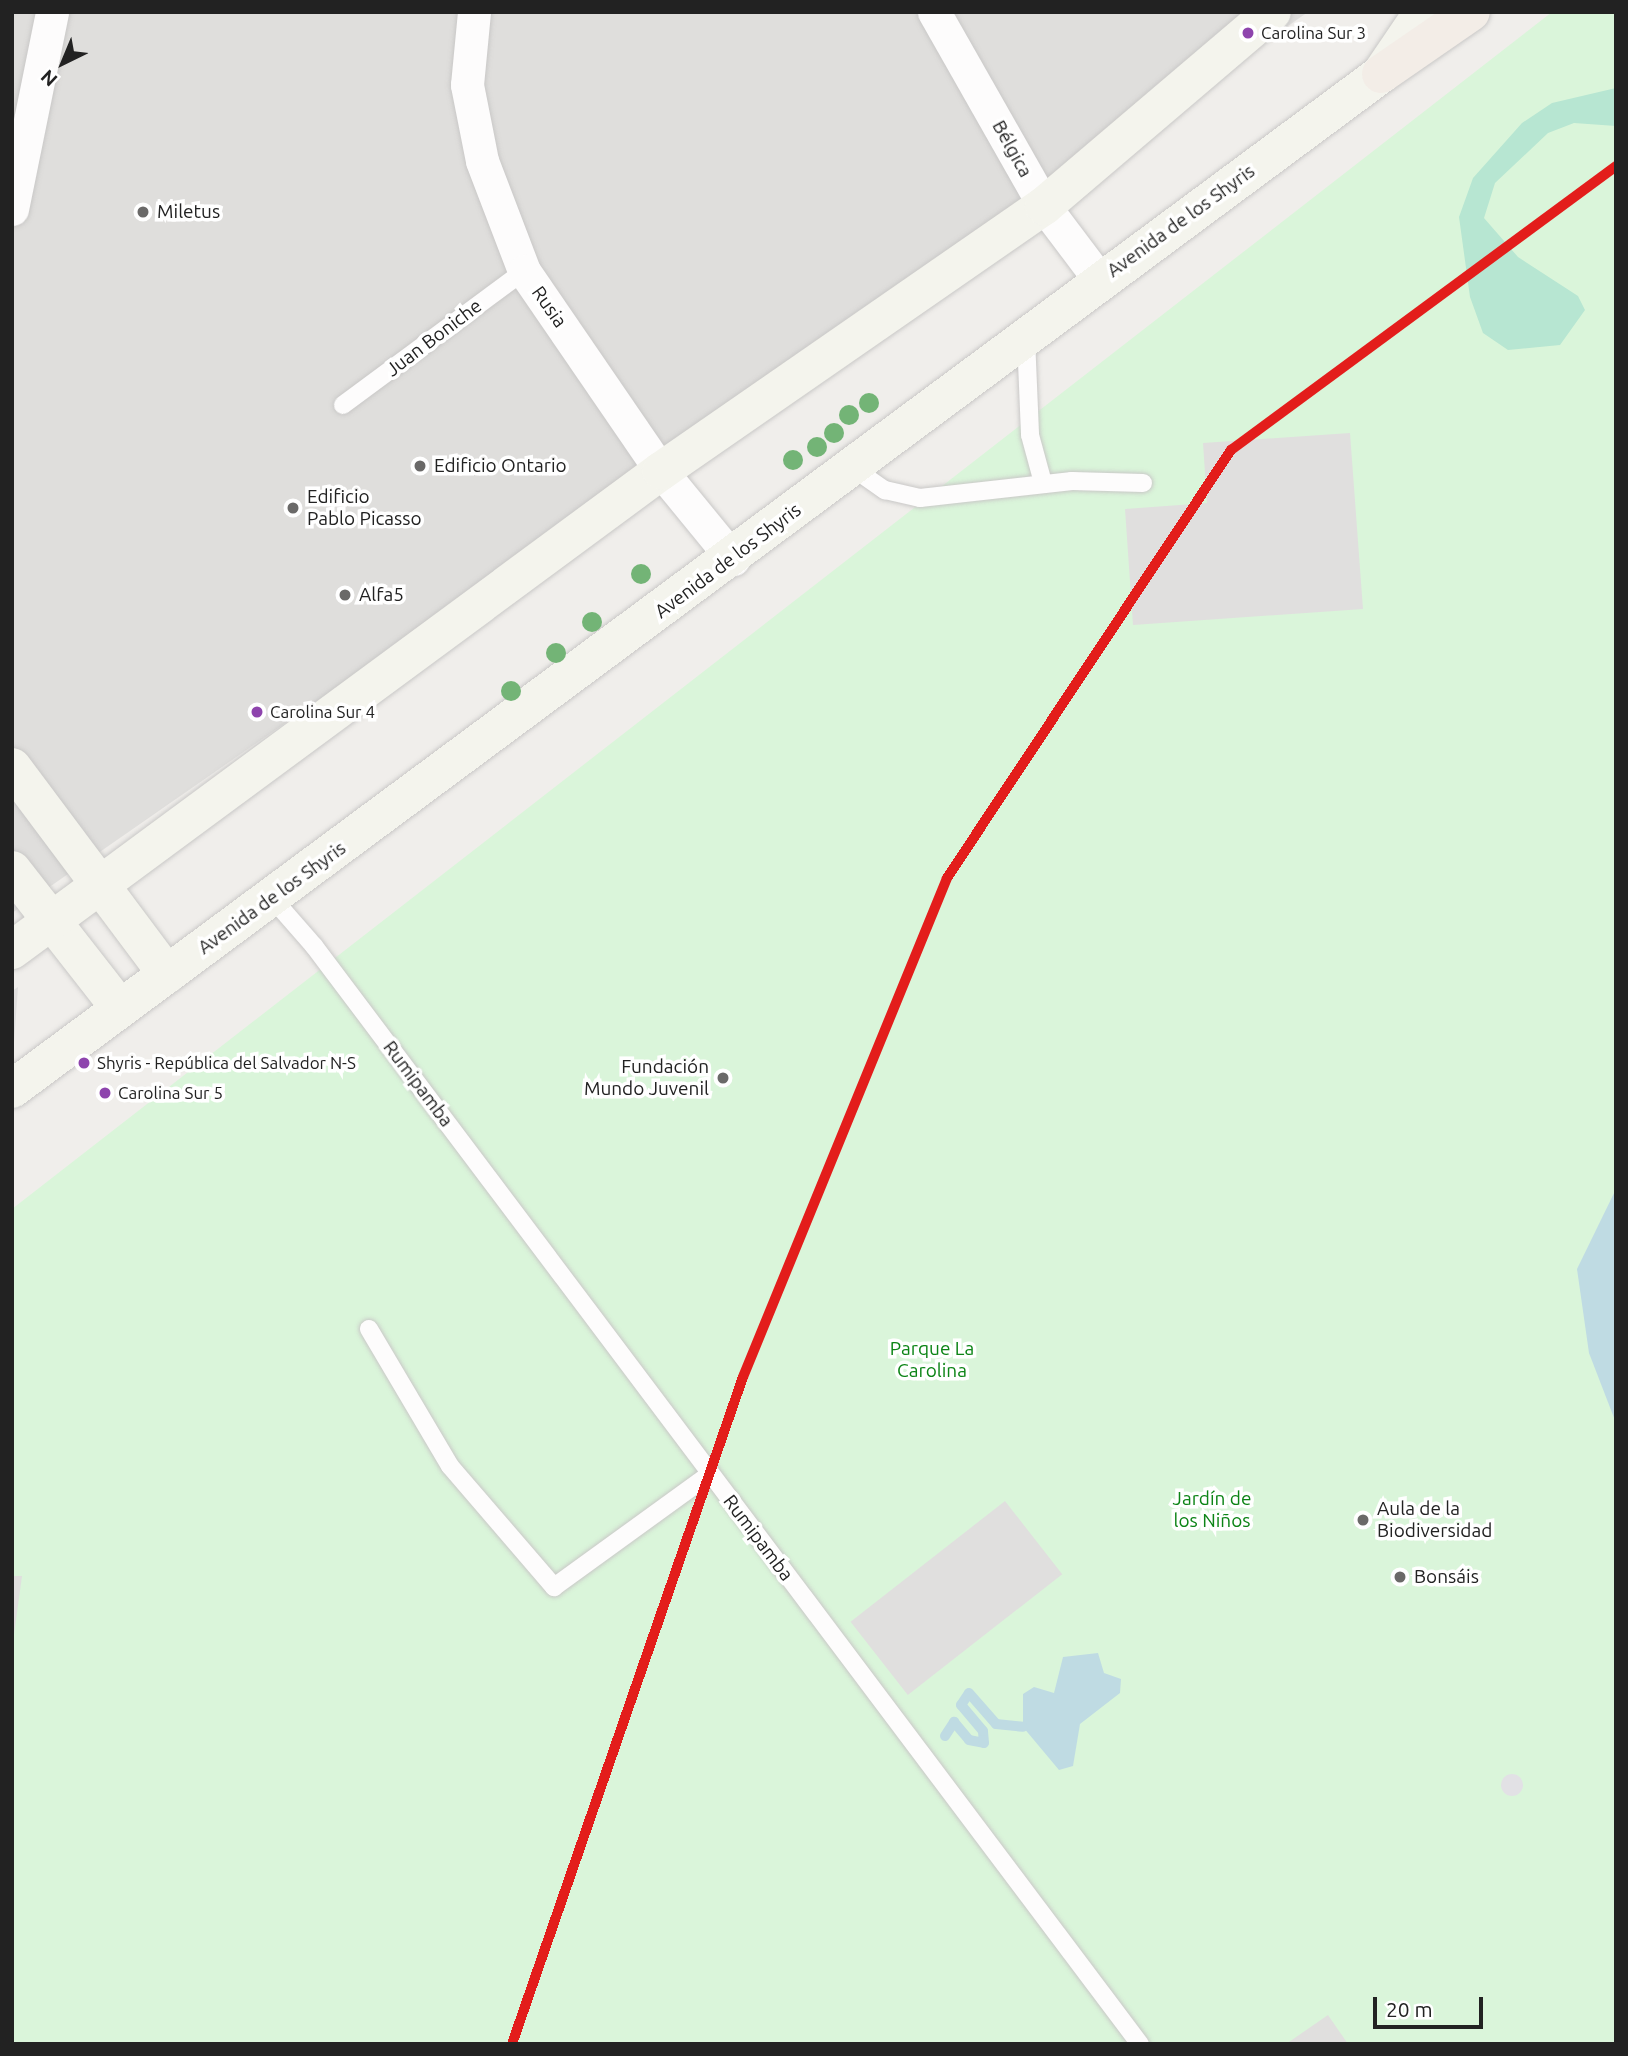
<!DOCTYPE html>
<meta charset="utf-8">
<style>
body{margin:0}
#map{position:relative;width:1628px;height:2056px;overflow:hidden;background:#f0eeeb;font-family:Ubuntu,sans-serif}
div>[style]{position:absolute}
.residential>*{inset:0;background:#dfdedc}
.park>*{inset:0;background:#daf5da}
.pitch>*{inset:0;background:#b7e6d2}
.parking>*{inset:0;background:#e0dfde;transform-origin:0 0}
.plaza>*{inset:0;background:#e2e1e5}
.round{border-radius:50%}
.water>*{inset:0;background:#bfdbe3}
.stream>*{height:10px;margin:-5px;padding:0 5px;transform-origin:5px;border-radius:5px;background:#bfdbe3}
.roads{filter:drop-shadow(0 0 2px #c9c8c7) drop-shadow(0 0 2px #c9c8c7)}
.lane>*{height:18px;margin:-9px;padding:0 9px;transform-origin:9px;border-radius:9px;background:#fdfcfc}
.street>*{height:33px;margin:-16.5px;padding:0 16.5px;transform-origin:16.5px;border-radius:16.5px;background:#fdfcfc}
.secondary>*{height:38px;margin:-19px;padding:0 19px;transform-origin:19px;border-radius:19px;background:#f4f4ed}
.primary>*{height:38px;margin:-19px;padding:0 19px;transform-origin:19px;border-radius:19px;background:#f3ede7}
.metro-1>*{height:10px;margin:-5px;padding:0 5px;transform-origin:5px;border-radius:5px;background:#e31d1b}
.trees>*{width:20px;height:20px;margin:-10px;border-radius:50%;background:#73b476}
.dots>*{width:19px;height:19px;translate:-50% -50%;box-sizing:border-box;border:4px solid #fff;border-radius:50%}
span{translate:-50% -50%;white-space:nowrap;text-align:center;line-height:1.15;-webkit-text-stroke:7px #fff;paint-order:stroke}
.bus-label{font-size:17px;color:#222}
.left{translate:0 -50%;text-align:left}
.street-label{font-size:19px;color:#222}
.poi-label{font-size:19px;color:#222}
.right{translate:-100% -50%;text-align:right}
.park-label{font-size:19px;color:#0c8416}
.frame{position:absolute;inset:0;border:14px solid #222;pointer-events:none}
.north{position:absolute;left:28px;top:28px;width:70px;height:70px;-webkit-text-stroke:5px #fff;paint-order:stroke;rotate:223deg;font-size:19px;font-weight:700;line-height:28px;text-align:center;color:#222}
.north::after{content:'';display:block;margin:auto;width:24px;height:32px;background:#222;clip-path:polygon(50% 0,100% 100%,50% 72%,0 100%)}
.scale{position:absolute;left:1373px;top:1997px;width:110px;height:32px;box-sizing:border-box;border:4px solid #222;border-top:0;padding-left:9px;font-size:21px;line-height:24px;white-space:nowrap;color:#222;-webkit-text-stroke:5px #fff;paint-order:stroke}
</style>
<div id="map">
<div class="residential">
<div style="clip-path:polygon(12px 12px,1308px 12px,12px 913px)"></div>
</div>
<div class="park">
<div style="clip-path:polygon(1552px 12px,1616px 12px,1616px 2044px,12px 2044px,12px 1209px)"></div>
</div>
<div class="pitch">
<div style="clip-path:polygon(1616px 88px,1616px 126px,1574px 123px,1548px 133px,1495px 183px,1484px 218px,1518px 257px,1578px 296px,1585px 310px,1560px 345px,1508px 350px,1483px 333px,1470px 297px,1459px 217px,1473px 178px,1522px 123px,1552px 103px)"></div>
</div>
<div class="parking">
<div style="clip-path:polygon(1350px 433px,1363px 609px,1133px 625px,1125px 509px,1207px 503px,1203px 443px)"></div>
<div style="clip-path:polygon(18px 987px,14px 1042px,12px 1043px,12px 991px)"></div>
<div style="left:1005px;top:1501px;width:93px;height:196px;rotate:52deg"></div>
<div style="clip-path:polygon(12px 1576px,22px 1576px,12px 1649px)"></div>
<div style="clip-path:polygon(1328px 2015px,1348px 2044px,1286px 2044px)"></div>
</div>
<div class="plaza">
<div class="round" style="left:1501px;top:1774px;width:22px;height:22px"></div>
</div>
<div class="water">
<div style="clip-path:polygon(1616px 1189px,1616px 1423px,1589px 1353px,1577px 1269px)"></div>
<div style="clip-path:polygon(1098px 1653px,1104px 1673px,1121px 1679px,1120px 1693px,1080px 1724px,1073px 1766px,1059px 1770px,1023px 1727px,1023px 1694px,1034px 1687px,1054px 1693px,1063px 1657px)"></div>
</div>
<div class="stream">
<div style="left:945px;top:1736px;width:17px;rotate:-57deg"></div>
<div style="left:954px;top:1722px;width:23px;rotate:50deg"></div>
<div style="left:969px;top:1740px;width:15px;rotate:11deg"></div>
<div style="left:984px;top:1743px;width:12px;rotate:-95deg"></div>
<div style="left:983px;top:1731px;width:34px;rotate:-130deg"></div>
<div style="left:961px;top:1705px;width:14px;rotate:-56deg"></div>
<div style="left:969px;top:1693px;width:41px;rotate:48.9deg"></div>
<div style="left:996px;top:1724px;width:27px;rotate:6deg"></div>
</div>
<div class="roads">
<div class="lane">
<div style="left:1026px;top:338px;width:97px;rotate:87.6deg"></div>
<div style="left:1030px;top:435px;width:50px;rotate:74.8deg"></div>
<div style="left:343px;top:405px;width:225px;rotate:-36.5deg"></div>
<div style="left:853px;top:468px;width:39px;rotate:35deg"></div>
<div style="left:885px;top:490px;width:36px;rotate:13deg"></div>
<div style="left:920px;top:498px;width:153px;rotate:-6.4deg"></div>
<div style="left:1072px;top:481px;width:71px;rotate:1.6deg"></div>
<div style="left:273px;top:899px;width:62px;rotate:48.9deg"></div>
<div style="left:314px;top:946px;width:1374px;rotate:53.05deg"></div>
<div style="left:369px;top:1329px;width:159px;rotate:59.4deg"></div>
<div style="left:450px;top:1466px;width:160px;rotate:49.3deg"></div>
<div style="left:554px;top:1587px;width:193px;rotate:-35.9deg"></div>
</div>
<div class="street">
<div style="left:474px;top:12px;width:73px;rotate:95.5deg"></div>
<div style="left:467px;top:85px;width:77px;rotate:78.8deg"></div>
<div style="left:482px;top:161px;width:118px;rotate:69.1deg"></div>
<div style="left:524px;top:271px;width:242px;rotate:55.6deg"></div>
<div style="left:661px;top:471px;width:114px;rotate:50.7deg"></div>
<div style="left:934px;top:12px;width:223px;rotate:60.4deg"></div>
<div style="left:1044px;top:206px;width:91px;rotate:53deg"></div>
<div style="left:12px;top:209px;width:201px;rotate:-78.5deg"></div>
</div>
<div class="secondary">
<div style="left:12px;top:767px;width:259px;rotate:53.2deg"></div>
<div style="left:12px;top:870px;width:175px;rotate:52deg"></div>
<div style="left:12px;top:950px;width:807px;rotate:-36.43deg"></div>
<div style="left:661px;top:471px;width:466px;rotate:-34.7deg"></div>
<div style="left:1044px;top:206px;width:299px;rotate:-40.4deg"></div>
<div style="left:12px;top:1089px;width:1704px;rotate:-36.55deg"></div>
<div style="left:1381px;top:74px;width:75px;rotate:-55.9deg"></div>
</div>
<div class="primary">
<div style="left:1381px;top:74px;width:109px;rotate:-34.6deg"></div>
</div>
</div>
<div class="metro-1">
<div style="left:512px;top:2044px;width:706px;rotate:-70.9deg"></div>
<div style="left:743px;top:1377px;width:539px;rotate:-67.76deg"></div>
<div style="left:947px;top:878px;width:514px;rotate:-56.43deg"></div>
<div style="left:1231px;top:450px;width:478px;rotate:-36.4deg"></div>
</div>
<div class="trees">
<div style="left:869px;top:403px"></div>
<div style="left:849px;top:415px"></div>
<div style="left:834px;top:433px"></div>
<div style="left:817px;top:447px"></div>
<div style="left:793px;top:460px"></div>
<div style="left:641px;top:574px"></div>
<div style="left:592px;top:622px"></div>
<div style="left:556px;top:653px"></div>
<div style="left:511px;top:691px"></div>
</div>
<div class="dots">
<div style="left:1248px;top:33px;background:#8e44ad"></div>
<div style="left:143px;top:212px;background:#6a6968"></div>
<div style="left:420px;top:466px;background:#6a6968"></div>
<div style="left:293px;top:508px;background:#6a6968"></div>
<div style="left:345px;top:595px;background:#6a6968"></div>
<div style="left:257px;top:712px;background:#8e44ad"></div>
<div style="left:84px;top:1063px;background:#8e44ad"></div>
<div style="left:723px;top:1078px;background:#6a6968"></div>
<div style="left:105px;top:1093px;background:#8e44ad"></div>
<div style="left:1363px;top:1520px;background:#6a6968"></div>
<div style="left:1400px;top:1577px;background:#6a6968"></div>
</div>
<div class="bus-label">
<span class="left" style="left:1261px;top:33px">Carolina Sur 3</span>
<span class="left" style="left:270px;top:712px">Carolina Sur 4</span>
<span class="left" style="left:97px;top:1063px">Shyris - República del Salvador N-S</span>
<span class="left" style="left:118px;top:1093px">Carolina Sur 5</span>
</div>
<div class="street-label">
<span style="left:1012px;top:149px;rotate:61deg">Bélgica</span>
<span style="left:1181px;top:221px;rotate:-36deg">Avenida de los Shyris</span>
<span style="left:549px;top:307px;rotate:55deg">Rusia</span>
<span style="left:434px;top:338px;rotate:-37deg">Juan Boniche</span>
<span style="left:728px;top:561px;rotate:-37deg">Avenida de los Shyris</span>
<span style="left:272px;top:898px;rotate:-36deg">Avenida de los Shyris</span>
<span style="left:418px;top:1084px;rotate:53deg">Rumipamba</span>
<span style="left:758px;top:1538px;rotate:53deg">Rumipamba</span>
</div>
<div class="poi-label">
<span class="left" style="left:157px;top:212px">Miletus</span>
<span class="left" style="left:434px;top:466px">Edificio Ontario</span>
<span class="left" style="left:307px;top:508px">Edificio<br>Pablo Picasso</span>
<span class="left" style="left:359px;top:595px">Alfa5</span>
<span class="right" style="left:709px;top:1078px">Fundación<br>Mundo Juvenil</span>
<span class="left" style="left:1377px;top:1520px">Aula de la<br>Biodiversidad</span>
<span class="left" style="left:1414px;top:1577px">Bonsáis</span>
</div>
<div class="park-label">
<span style="left:932px;top:1360px">Parque La<br>Carolina</span>
<span style="left:1212px;top:1510px">Jardín de<br>los Niños</span>
</div>
<div class="frame"></div>
<div class="north">N</div>
<div class="scale">20 m</div>
</div>
